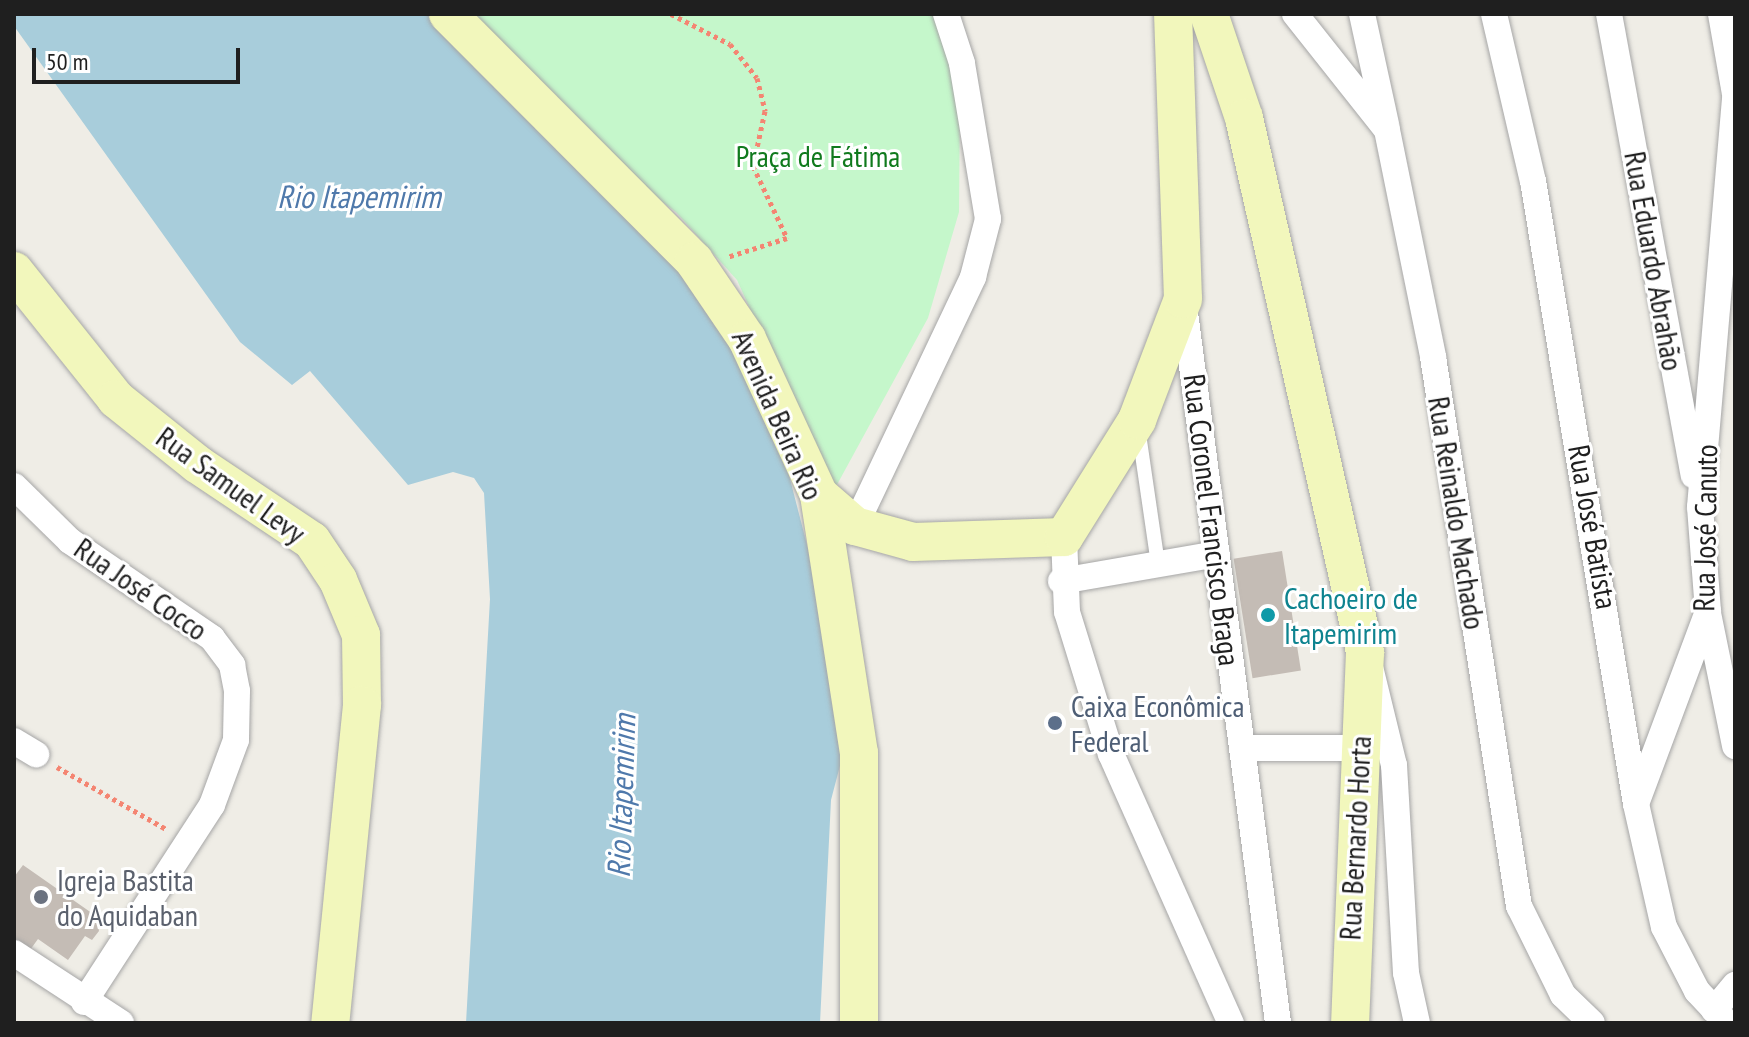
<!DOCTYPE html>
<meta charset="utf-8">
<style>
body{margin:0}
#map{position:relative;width:1749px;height:1037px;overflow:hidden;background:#efede6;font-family:"PT Sans Narrow",sans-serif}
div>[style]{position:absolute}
.park>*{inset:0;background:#c5f7cb}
.water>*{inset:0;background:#a8cddb}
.building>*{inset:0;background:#c4bcb5;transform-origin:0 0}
.path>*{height:5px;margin-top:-2.5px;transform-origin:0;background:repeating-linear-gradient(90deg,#f48572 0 4px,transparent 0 8px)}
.roads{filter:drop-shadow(0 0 2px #a6a6a6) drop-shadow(0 0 2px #a6a6a6)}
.lane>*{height:14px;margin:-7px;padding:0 7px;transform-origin:7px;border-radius:7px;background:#fff}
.street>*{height:26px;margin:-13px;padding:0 13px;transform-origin:13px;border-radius:13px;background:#fff}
.secondary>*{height:38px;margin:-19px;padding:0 19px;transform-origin:19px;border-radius:19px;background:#f2f7bc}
.dots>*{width:22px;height:22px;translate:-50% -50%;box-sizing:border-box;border:4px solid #fff;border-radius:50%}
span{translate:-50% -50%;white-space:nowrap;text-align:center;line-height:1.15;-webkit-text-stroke:6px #fff;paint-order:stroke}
.park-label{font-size:30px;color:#107a1d}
.street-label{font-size:30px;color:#1f1f1f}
.culture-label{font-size:30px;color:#0d838f}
.left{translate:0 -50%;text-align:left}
.service-label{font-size:30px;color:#4e5e75}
.worship-label{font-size:30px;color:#5b616d}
.water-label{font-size:32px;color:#4f79ab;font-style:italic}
.frame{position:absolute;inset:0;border:16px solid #1f1f1f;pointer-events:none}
.scale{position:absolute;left:32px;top:48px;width:208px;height:36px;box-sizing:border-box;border:4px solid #1f1f1f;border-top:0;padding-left:10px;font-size:24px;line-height:28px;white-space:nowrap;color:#1f1f1f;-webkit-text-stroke:6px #fff;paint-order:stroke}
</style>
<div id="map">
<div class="park">
<div style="clip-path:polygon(475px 14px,937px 14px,960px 98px,959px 212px,928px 318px,833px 492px,737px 280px,676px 212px,612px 165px)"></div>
</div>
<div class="water">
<div style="clip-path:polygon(14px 14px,431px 14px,697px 291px,729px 337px,783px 452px,829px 630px,847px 739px,831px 800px,820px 1023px,466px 1023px,490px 599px,484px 493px,474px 478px,453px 472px,408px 485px,310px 371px,292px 385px,240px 342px,14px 26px)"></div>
</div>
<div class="building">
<div style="left:1282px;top:551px;width:121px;height:49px;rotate:81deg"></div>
<div style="clip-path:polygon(23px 865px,96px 916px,99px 931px,92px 940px,85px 936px,68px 960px,38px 939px,30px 950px,14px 939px,14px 877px)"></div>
</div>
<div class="path">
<div style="left:671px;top:14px;width:66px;rotate:27deg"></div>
<div style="left:730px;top:44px;width:43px;rotate:51.5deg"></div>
<div style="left:757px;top:78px;width:34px;rotate:76deg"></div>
<div style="left:765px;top:111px;width:56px;rotate:102.3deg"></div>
<div style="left:753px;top:166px;width:80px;rotate:64.7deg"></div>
<div style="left:787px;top:238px;width:63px;rotate:162.4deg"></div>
<div style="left:57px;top:767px;width:125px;rotate:29.6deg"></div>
</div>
<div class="roads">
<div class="lane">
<div style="left:1139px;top:434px;width:131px;rotate:81.7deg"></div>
</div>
<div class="street">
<div style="left:1295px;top:14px;width:148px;rotate:51.6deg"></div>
<div style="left:1387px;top:130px;width:232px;rotate:78.5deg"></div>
<div style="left:1433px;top:357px;width:556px;rotate:81.1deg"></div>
<div style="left:1519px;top:906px;width:99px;rotate:63.7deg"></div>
<div style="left:1563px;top:995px;width:40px;rotate:44deg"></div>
<div style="left:1362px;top:14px;width:113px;rotate:77.7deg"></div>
<div style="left:1494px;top:14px;width:171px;rotate:76.9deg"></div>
<div style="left:1533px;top:181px;width:631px;rotate:80.61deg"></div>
<div style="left:1636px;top:804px;width:126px;rotate:77.2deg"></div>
<div style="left:1664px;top:927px;width:72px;rotate:62.7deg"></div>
<div style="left:1697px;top:991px;width:44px;rotate:46.8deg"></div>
<div style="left:1609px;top:14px;width:469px;rotate:79.6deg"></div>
<div style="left:1721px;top:14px;width:81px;rotate:80.1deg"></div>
<div style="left:1184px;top:305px;width:724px;rotate:82.54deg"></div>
<div style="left:14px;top:486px;width:78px;rotate:44.5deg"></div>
<div style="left:70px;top:541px;width:172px;rotate:34.3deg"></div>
<div style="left:212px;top:638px;width:34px;rotate:53deg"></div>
<div style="left:232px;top:665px;width:26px;rotate:79deg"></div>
<div style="left:237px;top:691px;width:49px;rotate:91.2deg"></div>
<div style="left:236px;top:740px;width:69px;rotate:110.3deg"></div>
<div style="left:212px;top:805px;width:235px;rotate:123deg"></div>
<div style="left:855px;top:526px;width:276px;rotate:-64.6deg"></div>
<div style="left:973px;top:277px;width:60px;rotate:-75.5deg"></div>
<div style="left:988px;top:219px;width:158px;rotate:-99.5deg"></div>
<div style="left:962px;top:63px;width:52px;rotate:-108.1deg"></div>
<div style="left:1064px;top:537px;width:75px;rotate:87.7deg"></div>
<div style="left:1067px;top:612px;width:149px;rotate:72.8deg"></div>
<div style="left:1111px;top:754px;width:295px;rotate:66deg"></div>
<div style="left:1061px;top:581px;width:158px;rotate:-9.8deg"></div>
<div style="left:1708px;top:613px;width:136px;rotate:78.5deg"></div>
<div style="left:1371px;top:671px;width:97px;rotate:76.3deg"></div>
<div style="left:1394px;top:765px;width:208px;rotate:86.7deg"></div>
<div style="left:1406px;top:973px;width:51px;rotate:77.6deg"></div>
<div style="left:14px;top:741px;width:26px;rotate:31deg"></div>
<div style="left:1242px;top:748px;width:118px"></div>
<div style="left:1636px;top:804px;width:206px;rotate:-69.5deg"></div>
<div style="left:1708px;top:611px;width:104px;rotate:-94.4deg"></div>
<div style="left:1700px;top:507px;width:410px;rotate:-85.1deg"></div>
<div style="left:14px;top:953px;width:128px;rotate:33.2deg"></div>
<div style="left:1714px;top:1010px;width:33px;rotate:-50deg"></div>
</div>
<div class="secondary">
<div style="left:448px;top:14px;width:349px;rotate:45.1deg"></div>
<div style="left:694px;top:261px;width:94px;rotate:55.8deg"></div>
<div style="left:747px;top:339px;width:172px;rotate:65.2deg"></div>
<div style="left:819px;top:495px;width:261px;rotate:81.2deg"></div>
<div style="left:859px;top:753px;width:270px;rotate:90deg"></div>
<div style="left:1209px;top:14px;width:110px;rotate:71.4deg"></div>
<div style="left:1244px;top:118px;width:548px;rotate:77.23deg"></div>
<div style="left:1365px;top:652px;width:371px;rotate:92.3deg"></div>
<div style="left:14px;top:271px;width:164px;rotate:51.4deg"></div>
<div style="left:116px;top:399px;width:104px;rotate:38.7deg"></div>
<div style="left:197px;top:464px;width:138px;rotate:33.8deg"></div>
<div style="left:312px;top:541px;width:47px;rotate:56.3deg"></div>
<div style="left:338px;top:580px;width:60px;rotate:67.3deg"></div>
<div style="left:361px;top:635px;width:70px;rotate:89.2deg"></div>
<div style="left:362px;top:705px;width:320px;rotate:95.7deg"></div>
<div style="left:819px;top:495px;width:48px;rotate:40.7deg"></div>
<div style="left:855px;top:526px;width:60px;rotate:15.4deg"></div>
<div style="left:913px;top:542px;width:151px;rotate:-1.9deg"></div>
<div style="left:1064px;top:537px;width:138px;rotate:-58deg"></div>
<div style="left:1137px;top:420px;width:129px;rotate:-69.2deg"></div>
<div style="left:1183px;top:299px;width:285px;rotate:-92deg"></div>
</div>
</div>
<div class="dots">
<div style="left:1268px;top:615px;background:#0f9aa8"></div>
<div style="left:1055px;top:723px;background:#5c6f8a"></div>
<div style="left:41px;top:897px;background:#6b7280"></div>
</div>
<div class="park-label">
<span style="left:818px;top:156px">Praça de Fátima</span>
</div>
<div class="street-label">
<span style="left:1654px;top:261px;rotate:80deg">Rua Eduardo Abrahão</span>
<span style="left:778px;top:415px;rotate:66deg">Avenida Beira Rio</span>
<span style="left:231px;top:485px;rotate:36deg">Rua Samuel Levy</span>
<span style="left:1457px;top:513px;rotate:81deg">Rua Reinaldo Machado</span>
<span style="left:1212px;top:520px;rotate:83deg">Rua Coronel Francisco Braga</span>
<span style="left:1593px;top:527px;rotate:80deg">Rua José Batista</span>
<span style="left:1705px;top:528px;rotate:-89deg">Rua José Canuto</span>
<span style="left:141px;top:589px;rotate:35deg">Rua José Cocco</span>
<span style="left:1355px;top:838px;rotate:-87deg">Rua Bernardo Horta</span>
</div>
<div class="culture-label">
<span class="left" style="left:1284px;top:615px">Cachoeiro de<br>Itapemirim</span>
</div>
<div class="service-label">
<span class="left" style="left:1071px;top:723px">Caixa Econômica<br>Federal</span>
</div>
<div class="worship-label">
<span class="left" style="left:57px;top:897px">Igreja Bastita<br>do Aquidaban</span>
</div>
<div class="water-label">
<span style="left:359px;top:196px">Rio Itapemirim</span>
<span style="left:621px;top:796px;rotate:-88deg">Rio Itapemirim</span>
</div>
<div class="frame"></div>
<div class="scale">50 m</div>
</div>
